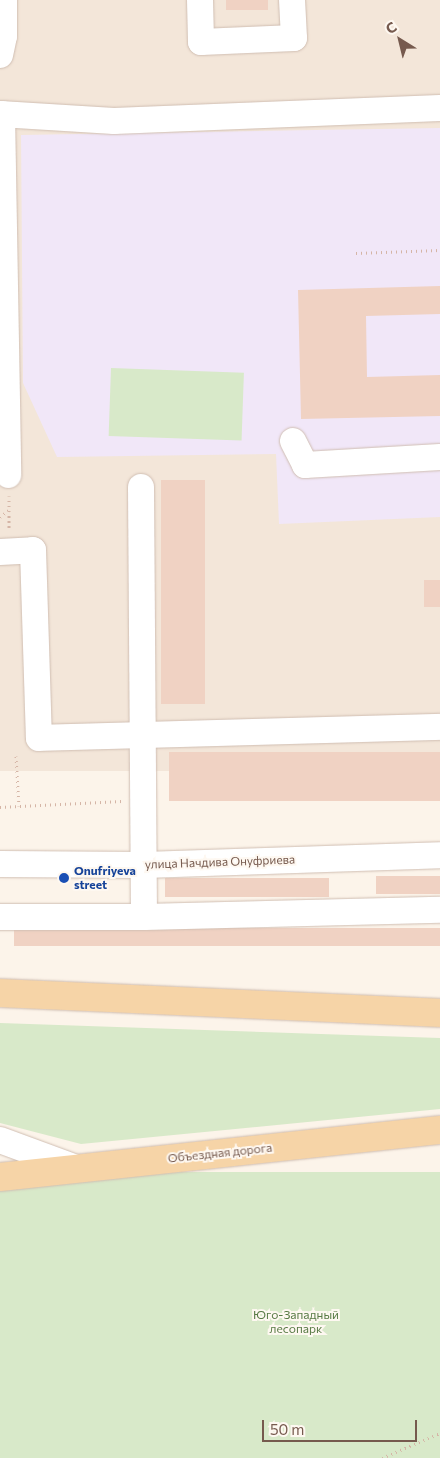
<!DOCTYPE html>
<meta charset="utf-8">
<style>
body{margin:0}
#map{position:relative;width:440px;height:1458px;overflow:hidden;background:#fcf4ea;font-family:Commissioner,sans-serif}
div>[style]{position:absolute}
.residential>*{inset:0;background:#f3e6d9;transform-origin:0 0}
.education>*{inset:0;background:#f1e7f8}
.green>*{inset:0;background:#d8e9c9;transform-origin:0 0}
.building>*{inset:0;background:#f0d2c3;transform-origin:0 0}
.path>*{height:3px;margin-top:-1.5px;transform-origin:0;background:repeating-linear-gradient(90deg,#d5b5a6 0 1px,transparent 0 5px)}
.roads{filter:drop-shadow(0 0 1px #d0beb2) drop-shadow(0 0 1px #d0beb2)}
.minor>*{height:26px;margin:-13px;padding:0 13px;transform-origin:13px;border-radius:13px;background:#fff}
.major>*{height:28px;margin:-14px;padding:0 14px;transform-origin:14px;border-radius:14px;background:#f6d4a7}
.dots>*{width:14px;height:14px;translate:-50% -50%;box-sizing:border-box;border:2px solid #fef8f1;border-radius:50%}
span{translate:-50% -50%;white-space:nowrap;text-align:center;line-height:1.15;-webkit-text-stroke:4px #fef8f1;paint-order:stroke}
.street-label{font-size:12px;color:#765a4e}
.transit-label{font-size:12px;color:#164399;font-weight:700}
.left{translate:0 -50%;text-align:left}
.park-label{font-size:12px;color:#597b46}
.north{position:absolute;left:375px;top:15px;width:50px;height:50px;-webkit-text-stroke:4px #fef8f1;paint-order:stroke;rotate:324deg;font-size:14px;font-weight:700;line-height:20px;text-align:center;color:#765a4e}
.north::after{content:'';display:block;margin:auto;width:18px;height:22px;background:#765a4e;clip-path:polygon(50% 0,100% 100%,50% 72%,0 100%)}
.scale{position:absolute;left:262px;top:1420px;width:155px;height:22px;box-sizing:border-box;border:2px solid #765a4e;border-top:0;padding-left:6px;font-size:15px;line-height:18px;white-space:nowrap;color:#765a4e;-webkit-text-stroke:4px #fef8f1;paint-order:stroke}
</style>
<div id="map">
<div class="residential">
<div style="left:0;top:0;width:440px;height:771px"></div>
</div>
<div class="education">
<div style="clip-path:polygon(440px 128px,440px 517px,279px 524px,276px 454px,57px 457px,23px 383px,21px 135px)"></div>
</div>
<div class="green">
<div style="left:111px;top:368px;width:133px;height:68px;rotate:2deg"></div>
<div style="clip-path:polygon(0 1023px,440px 1038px,440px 1109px,81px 1144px,0 1123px)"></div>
<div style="left:440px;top:1172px;width:286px;height:442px;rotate:90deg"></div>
</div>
<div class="building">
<div style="left:226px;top:0;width:42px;height:10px"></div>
<div style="clip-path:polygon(440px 286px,440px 314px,366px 316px,367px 377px,440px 375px,440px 416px,301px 419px,298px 290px)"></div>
<div style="left:161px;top:480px;width:44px;height:224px"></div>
<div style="left:424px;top:580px;width:16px;height:27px"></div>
<div style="left:440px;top:752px;width:49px;height:271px;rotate:90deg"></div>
<div style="left:440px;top:876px;width:18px;height:64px;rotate:90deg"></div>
<div style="left:329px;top:878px;width:19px;height:164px;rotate:90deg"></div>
<div style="left:440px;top:928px;width:18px;height:426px;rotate:90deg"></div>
</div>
<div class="path">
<div style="left:356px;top:253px;width:84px;rotate:-2deg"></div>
<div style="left:9px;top:496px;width:34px;rotate:90deg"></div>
<div style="left:0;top:517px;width:11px;rotate:-38deg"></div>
<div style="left:16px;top:756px;width:50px;rotate:86.6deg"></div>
<div style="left:0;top:807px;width:122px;rotate:-2.8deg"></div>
<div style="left:382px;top:1458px;width:63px;rotate:-23.3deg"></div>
</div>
<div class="roads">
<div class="minor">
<div style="left:200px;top:0;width:42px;rotate:88.6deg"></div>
<div style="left:201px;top:42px;width:93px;rotate:-2.5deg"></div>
<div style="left:294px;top:38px;width:38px;rotate:-93deg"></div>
<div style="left:0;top:55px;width:19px;rotate:-78deg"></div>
<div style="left:4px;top:36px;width:36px;rotate:-90deg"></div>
<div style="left:0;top:114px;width:114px;rotate:3.5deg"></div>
<div style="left:114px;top:121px;width:326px;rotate:-2.3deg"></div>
<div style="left:2px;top:114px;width:361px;rotate:89deg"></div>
<div style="left:293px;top:441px;width:27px;rotate:63deg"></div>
<div style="left:305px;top:465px;width:135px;rotate:-3.4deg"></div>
<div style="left:141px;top:487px;width:430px;rotate:89.6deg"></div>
<div style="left:0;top:552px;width:33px;rotate:-3deg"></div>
<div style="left:33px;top:550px;width:188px;rotate:88.2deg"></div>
<div style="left:39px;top:738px;width:401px;rotate:-1.6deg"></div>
<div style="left:0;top:864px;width:144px;rotate:0.4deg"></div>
<div style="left:144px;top:865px;width:296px;rotate:-1.9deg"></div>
<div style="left:0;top:917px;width:144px"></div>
<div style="left:144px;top:917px;width:296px;rotate:-1.4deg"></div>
<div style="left:0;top:1140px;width:84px;rotate:20.2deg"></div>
</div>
<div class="major">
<div style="left:0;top:993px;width:440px;rotate:2.6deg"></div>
<div style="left:0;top:1177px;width:443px;rotate:-6.1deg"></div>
</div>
</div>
<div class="dots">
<div style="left:64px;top:878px;background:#1a4fb4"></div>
</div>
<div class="street-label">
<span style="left:220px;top:862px;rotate:-2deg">улица Начдива Онуфриева</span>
<span style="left:220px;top:1153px;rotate:-6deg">Объездная дорога</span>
</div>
<div class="transit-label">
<span class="left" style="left:74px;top:878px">Onufriyeva<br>street</span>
</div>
<div class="park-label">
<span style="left:296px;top:1322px">Юго-Западный<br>лесопарк</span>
</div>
<div class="north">С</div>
<div class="scale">50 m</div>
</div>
